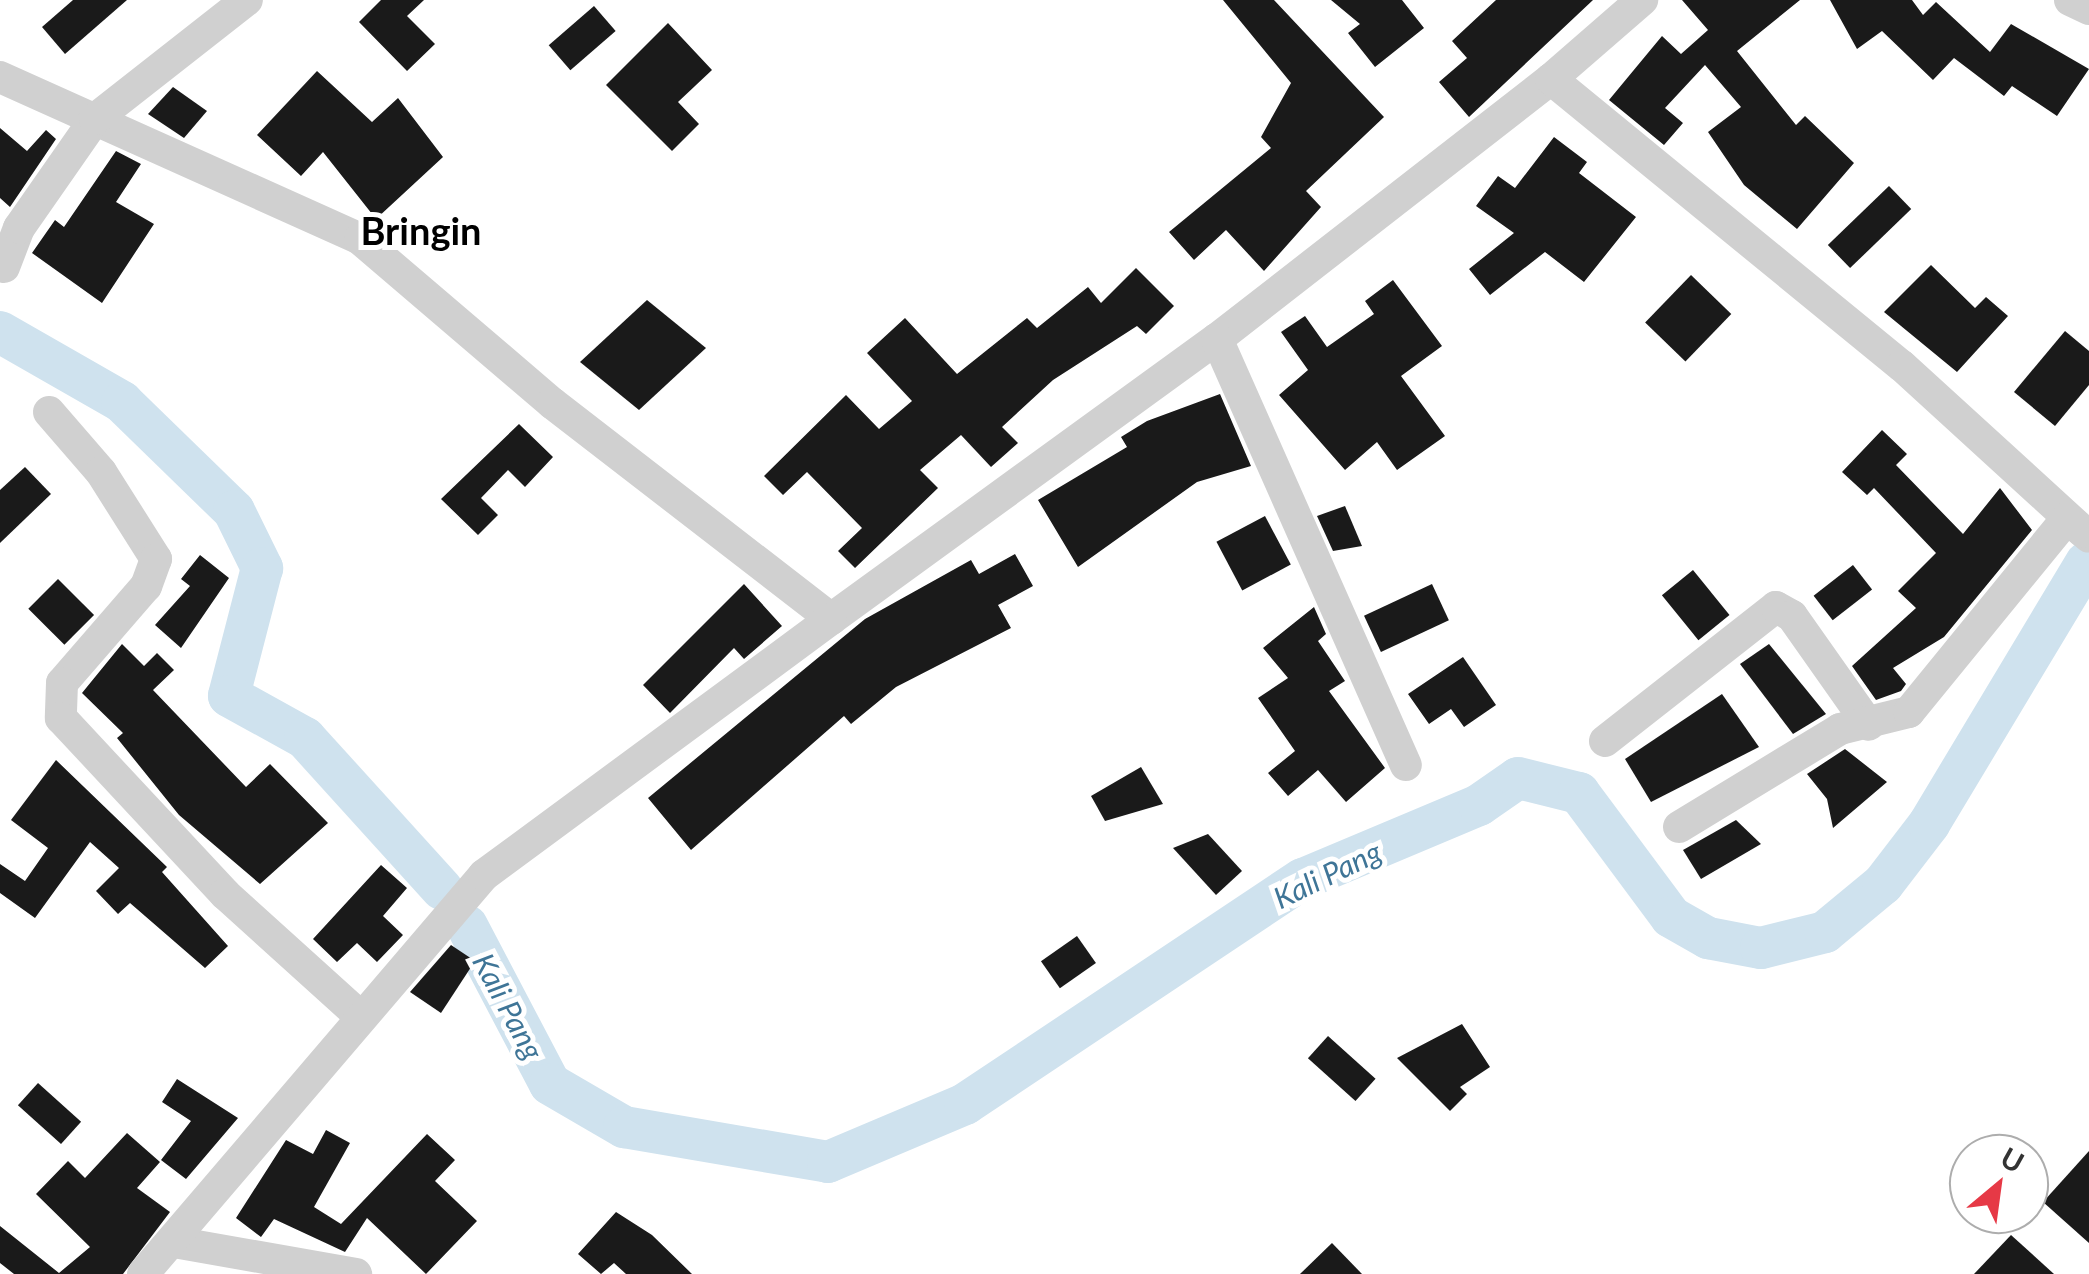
<!DOCTYPE html>
<style>
body{margin:0}
#map{position:relative;width:2089px;height:1274px;overflow:hidden;background:#fff;font-family:Lato,sans-serif}
div>[style]{position:absolute}
.river>*{height:42px;margin:-21px;padding:0 21px;transform-origin:21px;border-radius:21px;background:#cfe2ee}
.building>*{inset:0;background:#1a1a1a;transform-origin:0 0}
.minor>*{height:32px;margin:-16px;padding:0 16px;transform-origin:16px;border-radius:16px;background:#d0d0d0}
span{translate:-50% -50%;white-space:nowrap;text-align:center;line-height:1.15;-webkit-text-stroke:10px #fff;paint-order:stroke}
.water-label{font-size:30px;color:#3f7597;font-style:italic}
.district-label{font-size:38px;color:#000;font-weight:700}
.north{position:absolute;left:1949px;top:1134px;width:100px;height:100px;box-sizing:border-box;background:#fff;border:2px solid #adadad;border-radius:50%;rotate:29deg;font-size:28px;font-weight:700;line-height:40px;text-align:center;color:#333}
.north::after{content:'';display:block;margin:auto;width:35px;height:45px;background:#e63946;clip-path:polygon(50% 0,100% 100%,50% 72%,0 100%)}
</style>
<div id="map">
<div class="river">
<div style="left:0;top:332px;width:141px;rotate:29.8deg"></div>
<div style="left:122px;top:402px;width:156px;rotate:44.2deg"></div>
<div style="left:234px;top:511px;width:64px;rotate:63.8deg"></div>
<div style="left:262px;top:568px;width:132px;rotate:104.5deg"></div>
<div style="left:229px;top:696px;width:87px;rotate:28.9deg"></div>
<div style="left:305px;top:738px;width:204px;rotate:47.8deg"></div>
<div style="left:467px;top:926px;width:178px;rotate:62.3deg"></div>
<div style="left:550px;top:1084px;width:86px;rotate:30.2deg"></div>
<div style="left:624px;top:1127px;width:207px;rotate:9.7deg"></div>
<div style="left:828px;top:1162px;width:149px;rotate:-22.9deg"></div>
<div style="left:965px;top:1104px;width:406px;rotate:-33.7deg"></div>
<div style="left:1303px;top:879px;width:191px;rotate:-22.8deg"></div>
<div style="left:1479px;top:805px;width:47px;rotate:-34.7deg"></div>
<div style="left:1518px;top:778px;width:63px;rotate:13.8deg"></div>
<div style="left:1579px;top:793px;width:154px;rotate:53.4deg"></div>
<div style="left:1671px;top:917px;width:43px;rotate:29.6deg"></div>
<div style="left:1708px;top:938px;width:54px;rotate:10.7deg"></div>
<div style="left:1761px;top:948px;width:66px;rotate:-14deg"></div>
<div style="left:1825px;top:932px;width:75px;rotate:-39.6deg"></div>
<div style="left:1883px;top:884px;width:76px;rotate:-52.5deg"></div>
<div style="left:1929px;top:824px;width:305px;rotate:-59deg"></div>
</div>
<div class="building">
<div style="clip-path:polygon(73px 0,127px 0,65px 54px,42px 27px)"></div>
<div style="clip-path:polygon(381px 0,424px 0,407px 16px,435px 44px,407px 71px,359px 22px)"></div>
<div style="clip-path:polygon(1223px 0,1274px 0,1384px 117px,1306px 191px,1321px 207px,1264px 271px,1226px 230px,1194px 260px,1169px 232px,1271px 148px,1261px 137px,1291px 83px)"></div>
<div style="clip-path:polygon(1331px 0,1402px 0,1424px 28px,1375px 67px,1348px 33px,1360px 24px)"></div>
<div style="clip-path:polygon(1496px 0,1593px 0,1469px 117px,1439px 82px,1467px 58px,1452px 41px)"></div>
<div style="clip-path:polygon(1682px 0,1800px 0,1737px 51px,1796px 125px,1805px 116px,1854px 163px,1797px 229px,1744px 185px,1708px 132px,1741px 107px,1705px 65px,1665px 108px,1683px 123px,1664px 145px,1609px 100px,1662px 36px,1681px 54px,1708px 30px)"></div>
<div style="clip-path:polygon(1830px 0,1912px 0,1923px 15px,1936px 2px,1990px 52px,2011px 24px,2089px 69px,2057px 116px,2012px 86px,2004px 96px,1954px 58px,1933px 80px,1882px 31px,1857px 49px)"></div>
<div style="left:594px;top:6px;width:33px;height:60px;rotate:49deg"></div>
<div style="clip-path:polygon(668px 23px,712px 70px,678px 102px,699px 124px,672px 151px,606px 85px)"></div>
<div style="clip-path:polygon(317px 71px,372px 122px,398px 98px,443px 157px,376px 219px,323px 152px,301px 176px,257px 135px)"></div>
<div style="clip-path:polygon(173px 87px,207px 111px,184px 138px,148px 114px)"></div>
<div style="clip-path:polygon(0 128px,27px 151px,46px 130px,56px 139px,10px 207px,0 198px)"></div>
<div style="clip-path:polygon(1554px 137px,1587px 162px,1579px 173px,1636px 217px,1584px 282px,1545px 252px,1490px 295px,1469px 269px,1514px 233px,1476px 206px,1498px 176px,1515px 188px)"></div>
<div style="clip-path:polygon(116px 151px,141px 164px,116px 202px,154px 224px,102px 303px,32px 253px,55px 220px,64px 227px)"></div>
<div style="left:1889px;top:186px;width:32px;height:85px;rotate:46deg"></div>
<div style="clip-path:polygon(1931px 265px,1975px 308px,1986px 297px,2008px 316px,1957px 372px,1884px 312px)"></div>
<div style="clip-path:polygon(1136px 268px,1174px 306px,1146px 334px,1137px 326px,1053px 380px,1002px 427px,1018px 443px,991px 467px,961px 435px,920px 470px,938px 488px,855px 568px,838px 551px,862px 528px,807px 472px,783px 495px,764px 476px,846px 395px,879px 429px,912px 401px,867px 353px,905px 318px,957px 374px,1027px 318px,1037px 328px,1088px 287px,1101px 303px)"></div>
<div style="left:1691px;top:275px;width:56px;height:66px;rotate:44deg"></div>
<div style="clip-path:polygon(1393px 280px,1442px 346px,1401px 376px,1445px 436px,1397px 470px,1377px 442px,1345px 470px,1279px 395px,1308px 370px,1281px 332px,1305px 316px,1327px 347px,1374px 314px,1365px 301px)"></div>
<div style="clip-path:polygon(647px 300px,706px 348px,639px 410px,580px 362px)"></div>
<div style="clip-path:polygon(2065px 331px,2089px 351px,2089px 385px,2055px 426px,2014px 392px)"></div>
<div style="clip-path:polygon(1220px 394px,1251px 466px,1197px 482px,1078px 567px,1038px 500px,1127px 447px,1121px 437px,1147px 421px)"></div>
<div style="clip-path:polygon(519px 424px,553px 457px,525px 487px,508px 470px,481px 498px,498px 515px,478px 535px,441px 499px)"></div>
<div style="clip-path:polygon(1882px 430px,1907px 454px,1896px 465px,1963px 534px,2000px 488px,2032px 530px,1944px 637px,1893px 668px,1906px 684px,1901px 691px,1876px 700px,1852px 666px,1916px 608px,1898px 591px,1936px 553px,1874px 488px,1867px 495px,1842px 472px)"></div>
<div style="clip-path:polygon(25px 467px,51px 494px,0 543px,0 490px)"></div>
<div style="clip-path:polygon(1345px 506px,1362px 546px,1333px 551px,1317px 516px)"></div>
<div style="left:1265px;top:516px;width:55px;height:55px;rotate:62deg"></div>
<div style="clip-path:polygon(1015px 554px,1033px 586px,998px 605px,1011px 628px,896px 687px,851px 724px,844px 716px,691px 850px,648px 798px,865px 619px,971px 560px,979px 574px)"></div>
<div style="clip-path:polygon(200px 555px,229px 578px,181px 648px,155px 625px,190px 586px,181px 579px)"></div>
<div style="left:1853px;top:565px;width:31px;height:50px;rotate:52deg"></div>
<div style="left:1693px;top:570px;width:58px;height:40px;rotate:51deg"></div>
<div style="left:58px;top:579px;width:51px;height:42px;rotate:45deg"></div>
<div style="clip-path:polygon(744px 584px,782px 626px,744px 659px,734px 648px,670px 713px,643px 685px)"></div>
<div style="left:1432px;top:584px;width:40px;height:75px;rotate:65deg"></div>
<div style="clip-path:polygon(1314px 607px,1326px 634px,1318px 641px,1345px 681px,1329px 691px,1385px 768px,1346px 802px,1318px 770px,1288px 796px,1268px 773px,1295px 751px,1258px 698px,1288px 678px,1263px 648px)"></div>
<div style="clip-path:polygon(122px 644px,144px 666px,157px 653px,174px 670px,153px 690px,246px 787px,270px 764px,328px 823px,260px 884px,179px 815px,117px 738px,123px 733px,82px 693px)"></div>
<div style="clip-path:polygon(1769px 644px,1826px 714px,1793px 734px,1740px 664px)"></div>
<div style="clip-path:polygon(1463px 657px,1496px 705px,1464px 727px,1451px 709px,1429px 724px,1408px 694px)"></div>
<div style="clip-path:polygon(1722px 694px,1759px 747px,1651px 802px,1625px 759px)"></div>
<div style="clip-path:polygon(1845px 749px,1887px 782px,1833px 828px,1827px 799px,1807px 774px)"></div>
<div style="clip-path:polygon(56px 760px,167px 867px,162px 872px,228px 946px,205px 968px,130px 903px,118px 914px,96px 891px,119px 868px,90px 842px,35px 918px,0 893px,0 864px,25px 881px,48px 848px,11px 820px)"></div>
<div style="clip-path:polygon(1141px 767px,1163px 804px,1105px 821px,1091px 796px)"></div>
<div style="clip-path:polygon(1736px 820px,1761px 844px,1701px 879px,1683px 850px)"></div>
<div style="clip-path:polygon(1208px 834px,1242px 871px,1216px 895px,1173px 848px)"></div>
<div style="clip-path:polygon(381px 865px,407px 888px,383px 916px,403px 935px,377px 962px,357px 943px,337px 962px,313px 939px)"></div>
<div style="left:1077px;top:936px;width:33px;height:44px;rotate:55deg"></div>
<div style="clip-path:polygon(451px 945px,475px 961px,441px 1013px,410px 992px)"></div>
<div style="clip-path:polygon(1462px 1024px,1490px 1067px,1460px 1087px,1467px 1094px,1450px 1111px,1397px 1058px)"></div>
<div style="left:1328px;top:1036px;width:64px;height:30px;rotate:42deg"></div>
<div style="clip-path:polygon(177px 1079px,238px 1118px,186px 1179px,161px 1160px,191px 1121px,162px 1102px)"></div>
<div style="left:38px;top:1083px;width:58px;height:30px;rotate:42deg"></div>
<div style="clip-path:polygon(326px 1130px,350px 1143px,314px 1207px,341px 1224px,427px 1134px,455px 1160px,435px 1181px,477px 1221px,426px 1274px,367px 1218px,345px 1252px,274px 1219px,261px 1237px,236px 1218px,286px 1140px,313px 1154px)"></div>
<div style="clip-path:polygon(127px 1133px,160px 1162px,137px 1188px,170px 1212px,123px 1274px,14px 1274px,0 1263px,0 1226px,59px 1273px,90px 1247px,36px 1194px,68px 1161px,85px 1178px)"></div>
<div style="clip-path:polygon(2089px 1151px,2089px 1243px,2043px 1202px)"></div>
<div style="clip-path:polygon(616px 1212px,652px 1235px,692px 1274px,626px 1274px,614px 1263px,601px 1274px,578px 1254px)"></div>
<div style="clip-path:polygon(2011px 1235px,2054px 1274px,1974px 1274px)"></div>
<div style="clip-path:polygon(1332px 1243px,1362px 1274px,1300px 1274px)"></div>
</div>
<div class="minor">
<div style="left:2070px;top:0;width:21px;rotate:25deg"></div>
<div style="left:0;top:77px;width:395px;rotate:24.2deg"></div>
<div style="left:360px;top:239px;width:253px;rotate:40.5deg"></div>
<div style="left:552px;top:403px;width:353px;rotate:37.7deg"></div>
<div style="left:831px;top:619px;width:477px;rotate:-36deg"></div>
<div style="left:1217px;top:339px;width:423px;rotate:-37.9deg"></div>
<div style="left:1551px;top:79px;width:453px;rotate:39.3deg"></div>
<div style="left:1902px;top:366px;width:253px;rotate:42.4deg"></div>
<div style="left:1551px;top:79px;width:121px;rotate:-41deg"></div>
<div style="left:4px;top:267px;width:42px;rotate:-69deg"></div>
<div style="left:19px;top:228px;width:133px;rotate:-55.1deg"></div>
<div style="left:95px;top:119px;width:193px;rotate:-38.1deg"></div>
<div style="left:1217px;top:339px;width:466px;rotate:66.1deg"></div>
<div style="left:49px;top:412px;width:79px;rotate:49.1deg"></div>
<div style="left:101px;top:472px;width:103px;rotate:57.7deg"></div>
<div style="left:156px;top:559px;width:29px;rotate:110deg"></div>
<div style="left:146px;top:586px;width:128px;rotate:130.9deg"></div>
<div style="left:62px;top:683px;width:35px;rotate:92deg"></div>
<div style="left:61px;top:718px;width:241px;rotate:47deg"></div>
<div style="left:225px;top:894px;width:182px;rotate:42.1deg"></div>
<div style="left:1605px;top:741px;width:217px;rotate:-38.1deg"></div>
<div style="left:1776px;top:607px;width:18px;rotate:29deg"></div>
<div style="left:1792px;top:616px;width:133px;rotate:54.8deg"></div>
<div style="left:1679px;top:827px;width:188px;rotate:-31.3deg"></div>
<div style="left:1840px;top:729px;width:71px;rotate:-13.8deg"></div>
<div style="left:1909px;top:712px;width:250px;rotate:-50.8deg"></div>
<div style="left:2067px;top:518px;width:21px;rotate:41deg"></div>
<div style="left:174px;top:1242px;width:185px;rotate:10deg"></div>
<div style="left:143px;top:1274px;width:525px;rotate:-49.48deg"></div>
<div style="left:484px;top:875px;width:431px;rotate:-36.4deg"></div>
</div>
<div class="water-label">
<span style="left:1327px;top:874px;rotate:-26deg">Kali Pang</span>
<span style="left:509px;top:1006px;rotate:62deg">Kali Pang</span>
</div>
<div class="district-label">
<span style="left:421px;top:231px">Bringin</span>
</div>
<div class="north">U</div>
</div>
